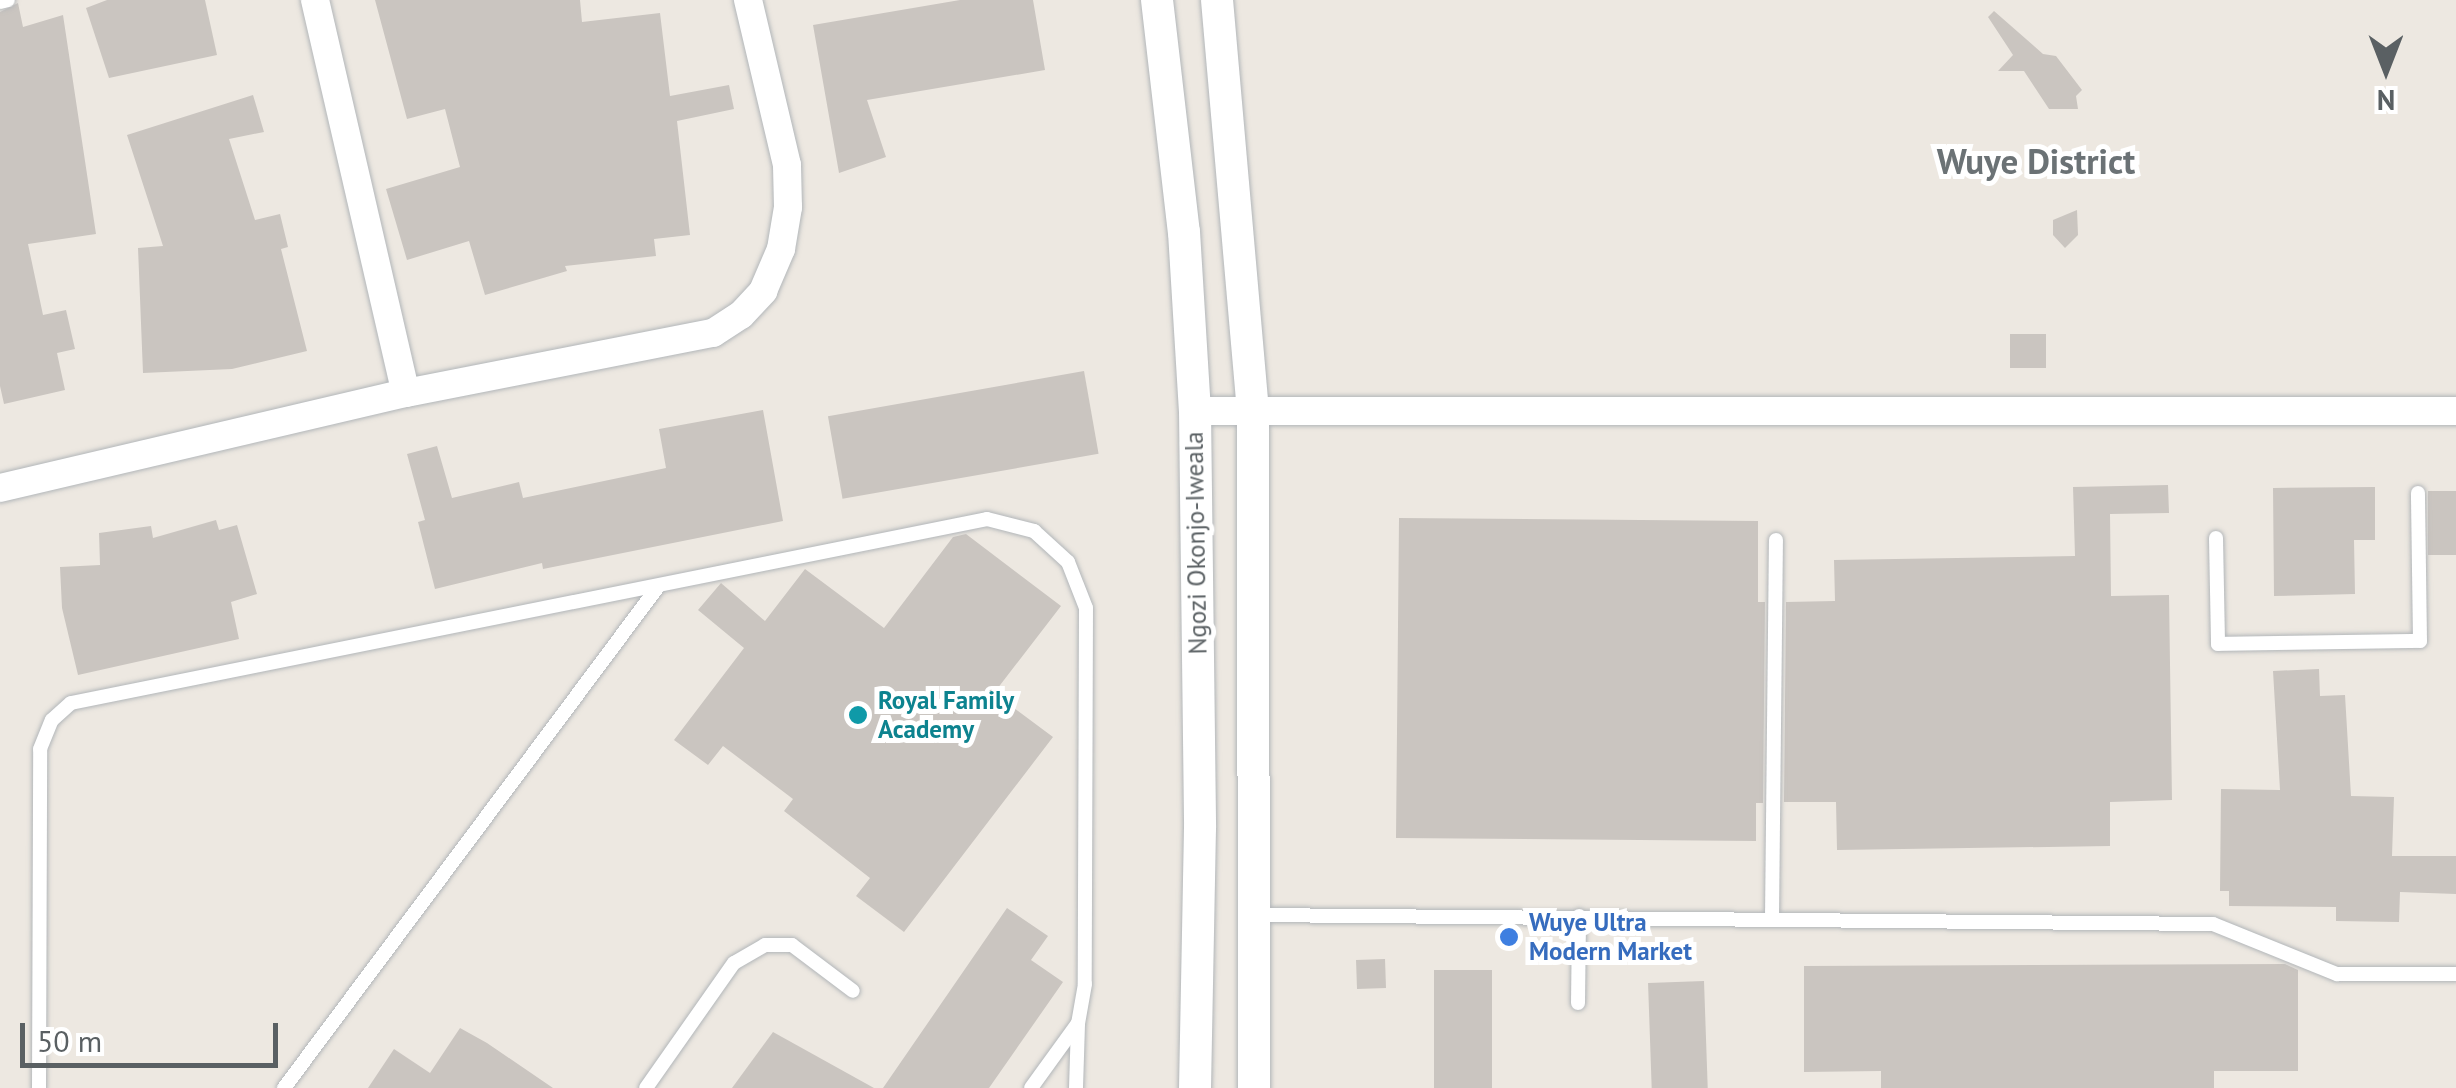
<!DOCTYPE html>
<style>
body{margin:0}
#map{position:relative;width:2456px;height:1088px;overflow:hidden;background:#ede8e1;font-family:"PT Sans",sans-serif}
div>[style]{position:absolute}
.building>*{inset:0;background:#cac5c0;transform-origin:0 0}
.roads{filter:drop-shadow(0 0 2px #b2b6b9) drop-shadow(0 0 2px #b2b6b9)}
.service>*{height:14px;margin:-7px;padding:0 7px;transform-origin:7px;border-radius:7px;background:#fff}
.minor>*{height:28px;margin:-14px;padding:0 14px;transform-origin:14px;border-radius:14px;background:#fff}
.tertiary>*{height:32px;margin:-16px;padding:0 16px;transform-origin:16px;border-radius:16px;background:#fff}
.dots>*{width:28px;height:28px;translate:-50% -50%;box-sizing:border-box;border:5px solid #fff;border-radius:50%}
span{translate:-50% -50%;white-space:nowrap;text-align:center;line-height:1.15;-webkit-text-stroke:10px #fff;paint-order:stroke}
.street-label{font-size:25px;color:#5a6063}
.culture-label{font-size:25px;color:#0d838f;font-weight:700}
.left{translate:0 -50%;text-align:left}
.shop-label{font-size:25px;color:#366cbe;font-weight:700}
.district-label{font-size:35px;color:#6b7275;font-weight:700}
.north{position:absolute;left:2336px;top:20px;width:100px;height:100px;-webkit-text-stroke:8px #fff;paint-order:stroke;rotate:180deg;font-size:28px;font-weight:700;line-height:40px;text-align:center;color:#5a6063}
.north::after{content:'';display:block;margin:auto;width:35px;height:45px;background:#5a6063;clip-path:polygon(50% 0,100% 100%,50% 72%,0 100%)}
.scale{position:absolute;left:20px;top:1023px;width:258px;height:45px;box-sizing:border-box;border:5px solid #5a6063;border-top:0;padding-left:12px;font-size:30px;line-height:35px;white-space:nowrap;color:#5a6063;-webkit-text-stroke:8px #fff;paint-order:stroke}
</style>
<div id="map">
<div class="building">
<div style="clip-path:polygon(107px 0,205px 0,217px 55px,109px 78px,86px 8px)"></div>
<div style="clip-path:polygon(375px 0,580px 0,582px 22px,660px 13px,670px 96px,729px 85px,734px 109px,677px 121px,690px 235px,654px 239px,656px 256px,565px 266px,567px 271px,485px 295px,469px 241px,407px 260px,386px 189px,460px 167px,445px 109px,407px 119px)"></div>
<div style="clip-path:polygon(960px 0,1033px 0,1045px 70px,867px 100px,886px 157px,839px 173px,813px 25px)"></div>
<div style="clip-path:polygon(18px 3px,23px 27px,63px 15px,96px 234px,28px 244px,43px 315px,66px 310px,75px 349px,57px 353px,65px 390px,4px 404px,0 386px,0 12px)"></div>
<div style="clip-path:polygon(1994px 11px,2043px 54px,2056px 56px,2082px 90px,2076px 96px,2078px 109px,2049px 109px,2024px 71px,1998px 71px,2013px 55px,1988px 17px)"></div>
<div style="clip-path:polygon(253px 95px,264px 132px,229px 139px,255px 220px,280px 214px,288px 247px,281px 249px,307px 351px,232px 369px,143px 373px,138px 248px,163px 246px,127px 135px)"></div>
<div style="clip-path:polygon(2077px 210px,2078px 235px,2065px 248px,2053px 235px,2053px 220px)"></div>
<div style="left:2010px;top:334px;width:36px;height:34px"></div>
<div style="left:1084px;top:371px;width:84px;height:260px;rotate:80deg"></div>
<div style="clip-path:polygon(763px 410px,783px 521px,543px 569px,542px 563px,435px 589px,418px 522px,425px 520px,407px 454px,437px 446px,452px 498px,519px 482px,523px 498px,666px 468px,659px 429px)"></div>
<div style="clip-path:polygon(2168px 485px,2169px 513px,2110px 514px,2111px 596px,2169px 595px,2172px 800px,2110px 802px,2110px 846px,1837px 850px,1836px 802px,1784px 802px,1786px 602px,1835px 601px,1834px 560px,2075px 556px,2073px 487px)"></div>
<div style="clip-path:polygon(2375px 487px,2375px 540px,2354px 540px,2355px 594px,2274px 596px,2273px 488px)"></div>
<div style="left:2456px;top:491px;width:64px;height:28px;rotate:90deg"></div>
<div style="clip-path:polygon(1399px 518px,1758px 521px,1758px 602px,1765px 602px,1763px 803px,1756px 803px,1756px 841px,1396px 838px)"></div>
<div style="clip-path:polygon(216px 520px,219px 530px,237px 525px,257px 594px,231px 602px,239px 639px,78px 675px,62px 608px,60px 567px,100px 565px,99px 533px,151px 526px,153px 538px)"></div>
<div style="clip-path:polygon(966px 534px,1061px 606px,994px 693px,1053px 737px,904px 932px,856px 896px,870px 878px,784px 811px,793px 799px,723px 746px,708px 765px,674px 740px,744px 648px,698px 610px,721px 583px,765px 621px,805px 569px,884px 628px,953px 537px)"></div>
<div style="clip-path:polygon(2319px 669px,2320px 696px,2345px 695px,2351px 796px,2394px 797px,2392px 856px,2456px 856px,2456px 894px,2400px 892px,2399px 922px,2336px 921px,2336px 907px,2229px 906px,2229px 891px,2220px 891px,2221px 789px,2280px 790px,2273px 671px)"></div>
<div style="clip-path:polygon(1007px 908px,1048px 936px,1031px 960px,1063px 982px,989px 1088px,883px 1088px)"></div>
<div style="left:1385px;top:959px;width:29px;height:29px;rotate:88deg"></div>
<div style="clip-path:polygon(2285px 964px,2298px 970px,2298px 1071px,2214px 1071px,2214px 1088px,1881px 1088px,1881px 1071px,1804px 1072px,1804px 966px)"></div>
<div style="left:1434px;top:970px;width:58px;height:118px"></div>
<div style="left:1704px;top:981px;width:107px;height:56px;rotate:88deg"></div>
<div style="clip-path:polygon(460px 1028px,487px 1043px,553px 1088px,368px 1088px,394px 1049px,430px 1073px)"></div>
<div style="clip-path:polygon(773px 1032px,874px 1088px,732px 1088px)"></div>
</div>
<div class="roads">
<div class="service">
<div style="left:0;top:2px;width:8px;rotate:-14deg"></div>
<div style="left:2216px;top:538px;width:106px;rotate:88.9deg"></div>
<div style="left:2218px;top:644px;width:202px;rotate:-0.9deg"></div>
<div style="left:2420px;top:641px;width:148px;rotate:-90.8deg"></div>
<div style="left:1256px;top:915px;width:957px;rotate:0.54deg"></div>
<div style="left:2213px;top:924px;width:134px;rotate:22deg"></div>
<div style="left:2337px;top:974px;width:119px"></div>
<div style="left:1772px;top:917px;width:377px;rotate:-89.4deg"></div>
<div style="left:1578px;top:1003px;width:87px;rotate:-89.3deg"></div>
<div style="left:39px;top:1088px;width:339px;rotate:-89.8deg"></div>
<div style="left:40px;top:749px;width:31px;rotate:-68deg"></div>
<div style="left:52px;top:720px;width:25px;rotate:-42deg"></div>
<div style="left:71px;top:703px;width:934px;rotate:-11.36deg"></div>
<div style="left:987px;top:519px;width:49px;rotate:14.3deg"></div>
<div style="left:1034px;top:531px;width:46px;rotate:42.4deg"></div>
<div style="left:1068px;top:562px;width:49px;rotate:68.6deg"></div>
<div style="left:1086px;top:608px;width:376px;rotate:90.2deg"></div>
<div style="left:1085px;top:984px;width:40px;rotate:100deg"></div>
<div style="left:1078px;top:1023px;width:80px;rotate:125.9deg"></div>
<div style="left:284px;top:1088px;width:624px;rotate:-53.28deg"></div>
<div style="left:646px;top:1088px;width:153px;rotate:-54.9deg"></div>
<div style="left:734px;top:963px;width:36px;rotate:-30deg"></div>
<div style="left:765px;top:945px;width:27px"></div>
<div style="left:792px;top:945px;width:76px;rotate:37deg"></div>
<div style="left:1076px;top:1088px;width:65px;rotate:-88.2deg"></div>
</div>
<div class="minor">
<div style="left:315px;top:0;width:403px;rotate:77deg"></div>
<div style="left:1195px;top:411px;width:1261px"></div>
<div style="left:0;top:488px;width:417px;rotate:-13.2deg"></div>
<div style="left:406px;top:393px;width:313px;rotate:-11.1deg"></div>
<div style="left:713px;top:333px;width:33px;rotate:-33deg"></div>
<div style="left:741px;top:315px;width:33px;rotate:-47deg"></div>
<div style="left:763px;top:291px;width:46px;rotate:-66.8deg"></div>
<div style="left:781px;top:249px;width:43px;rotate:-80.5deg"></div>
<div style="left:788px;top:207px;width:42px;rotate:-91.4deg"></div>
<div style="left:787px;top:165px;width:170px;rotate:-103.3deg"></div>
</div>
<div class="tertiary">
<div style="left:1157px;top:0;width:234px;rotate:83.4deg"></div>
<div style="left:1184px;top:232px;width:179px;rotate:86.5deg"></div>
<div style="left:1195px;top:411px;width:417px;rotate:89.3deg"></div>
<div style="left:1200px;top:828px;width:260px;rotate:91.1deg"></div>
<div style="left:1217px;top:0;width:415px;rotate:85deg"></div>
<div style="left:1253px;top:413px;width:675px;rotate:89.92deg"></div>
</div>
</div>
<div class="dots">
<div style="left:858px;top:715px;background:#0f9aa8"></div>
<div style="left:1509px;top:937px;background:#3f7fe0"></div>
</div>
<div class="street-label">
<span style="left:1196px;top:543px;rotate:-91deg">Ngozi Okonjo-Iweala</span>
</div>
<div class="culture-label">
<span class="left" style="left:878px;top:715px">Royal Family<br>Academy</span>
</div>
<div class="shop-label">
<span class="left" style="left:1529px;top:937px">Wuye Ultra<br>Modern Market</span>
</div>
<div class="district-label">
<span style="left:2036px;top:161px">Wuye District</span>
</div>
<div class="north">N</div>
<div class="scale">50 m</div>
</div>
